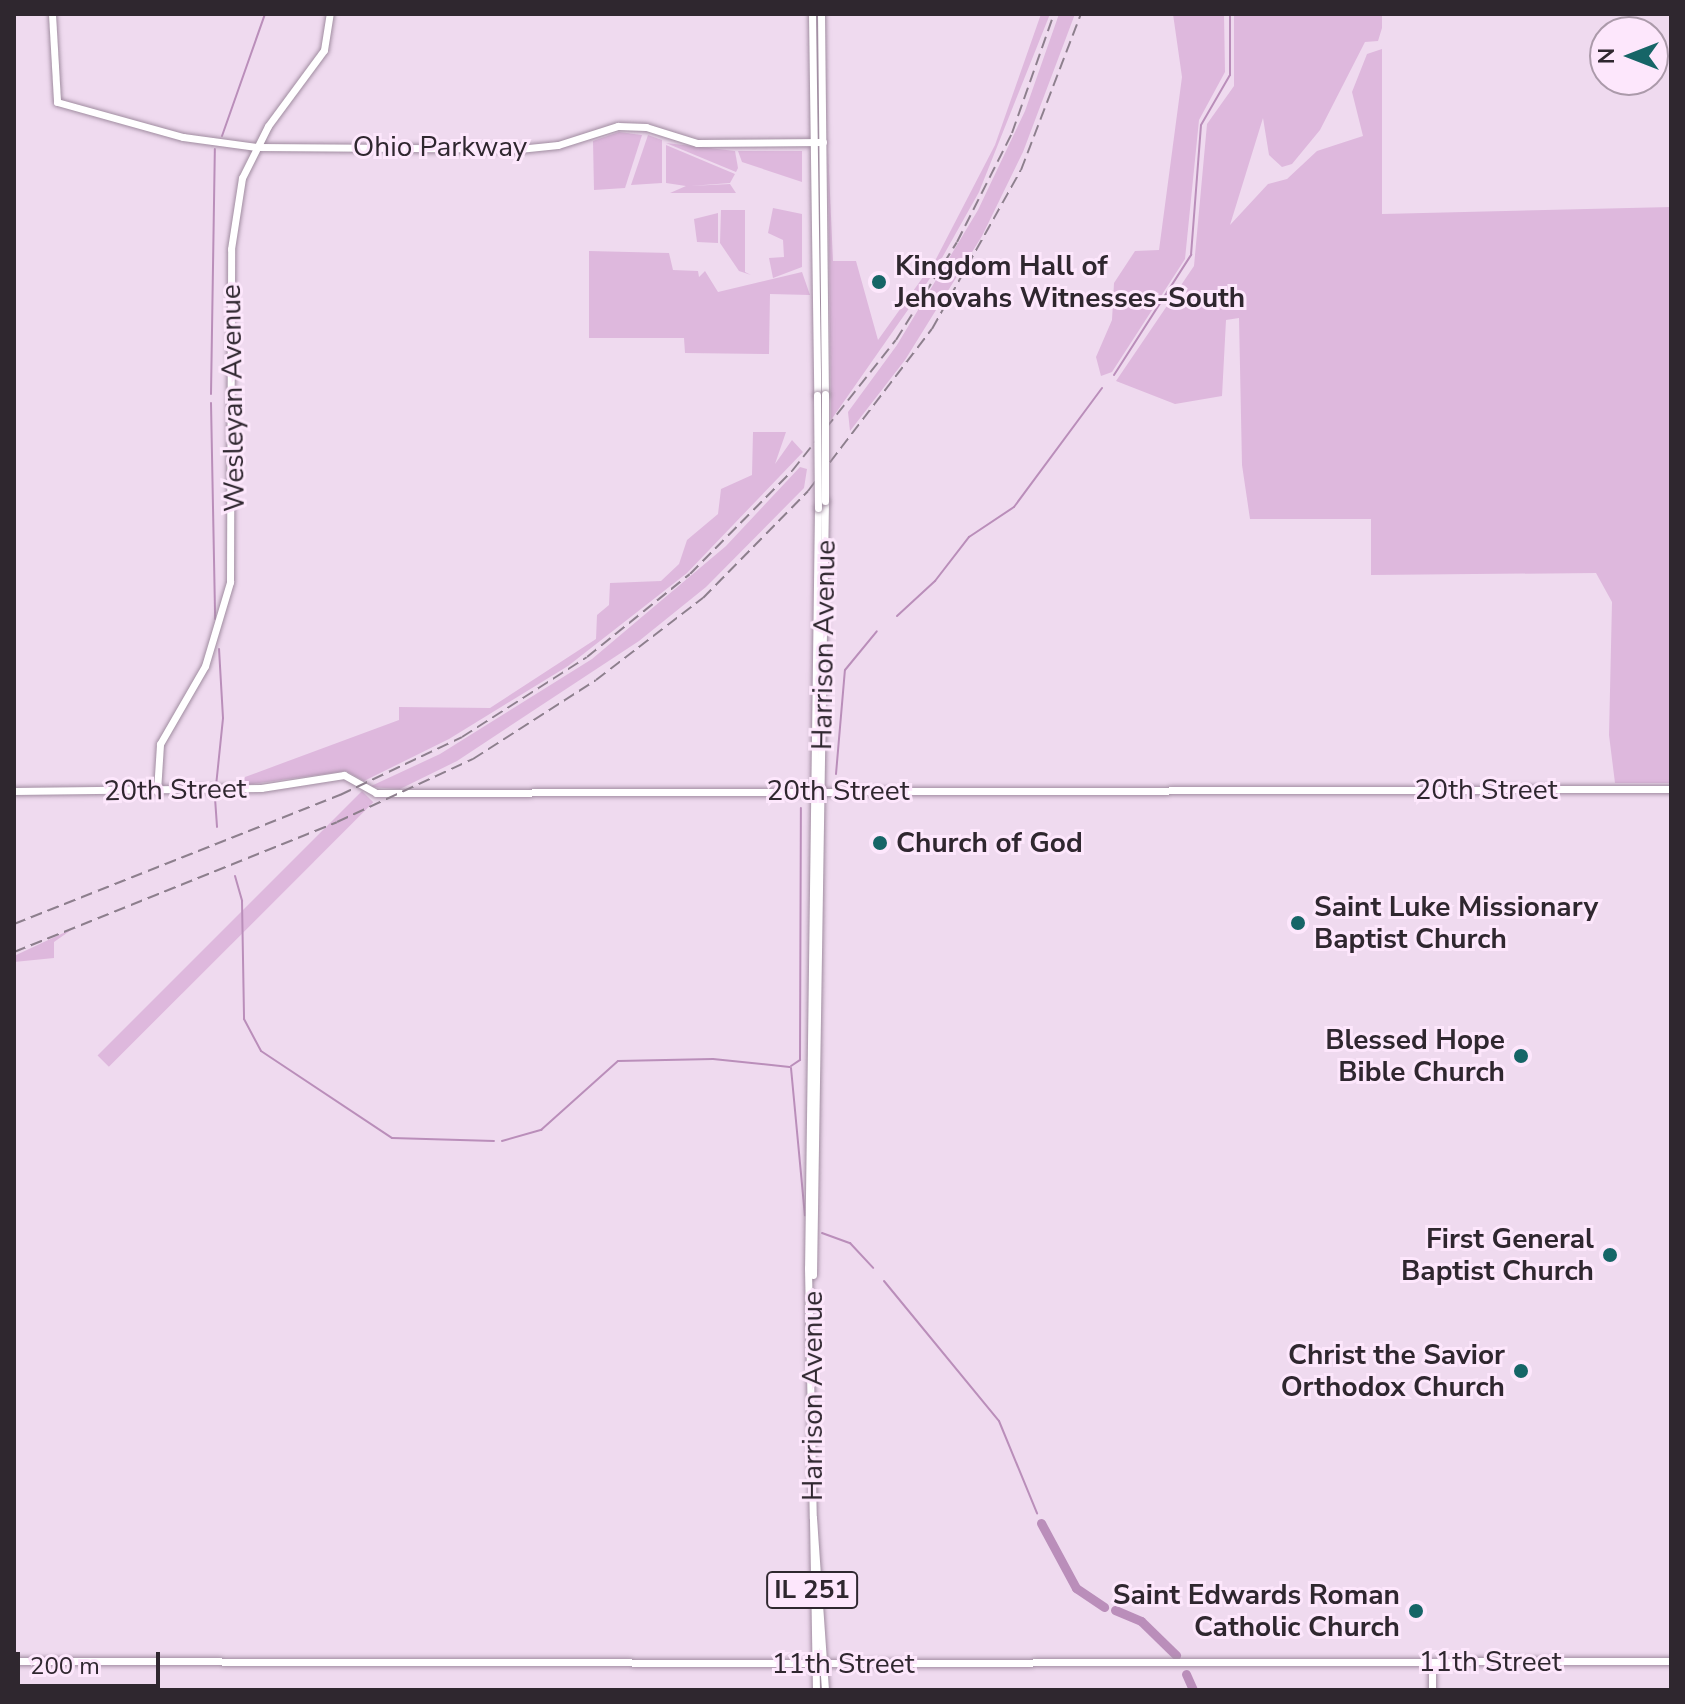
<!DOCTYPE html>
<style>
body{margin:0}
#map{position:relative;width:1685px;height:1704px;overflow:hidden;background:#efdaef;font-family:"Nunito Sans",sans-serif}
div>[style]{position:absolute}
.green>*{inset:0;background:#deb8dd;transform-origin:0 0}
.stream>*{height:2px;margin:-1px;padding:0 1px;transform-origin:1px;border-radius:1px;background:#ba8eba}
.river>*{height:9px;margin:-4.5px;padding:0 4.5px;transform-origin:4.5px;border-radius:4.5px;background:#ba8eba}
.roads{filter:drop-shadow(0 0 2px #a08ca0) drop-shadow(0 0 2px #a08ca0)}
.secondary>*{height:7px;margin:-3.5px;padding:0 3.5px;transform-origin:3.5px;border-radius:3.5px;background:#fff}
.primary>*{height:7px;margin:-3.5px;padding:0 3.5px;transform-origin:3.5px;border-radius:3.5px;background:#fff}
.rail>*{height:2px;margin-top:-1px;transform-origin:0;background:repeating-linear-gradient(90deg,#8d7f8d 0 12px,transparent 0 18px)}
.bridges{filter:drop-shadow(0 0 2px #a08ca0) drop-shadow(0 0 2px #a08ca0)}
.primary-bridge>*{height:7px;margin:-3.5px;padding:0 3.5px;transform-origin:3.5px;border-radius:3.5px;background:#fff}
.dots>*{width:22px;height:22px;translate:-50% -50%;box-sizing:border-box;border:4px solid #fde7fc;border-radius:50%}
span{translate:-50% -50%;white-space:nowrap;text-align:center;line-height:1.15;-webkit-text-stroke:6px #fde7fc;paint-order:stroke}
.shield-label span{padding:2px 6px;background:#fde7fc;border:2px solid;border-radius:6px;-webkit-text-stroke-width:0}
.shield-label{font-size:26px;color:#2f272f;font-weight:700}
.street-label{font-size:28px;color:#2f272f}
.poi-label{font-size:28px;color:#2f272f;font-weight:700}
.left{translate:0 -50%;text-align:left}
.right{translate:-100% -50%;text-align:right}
.frame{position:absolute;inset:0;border:16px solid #2f272f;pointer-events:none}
.north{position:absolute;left:1589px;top:16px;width:80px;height:80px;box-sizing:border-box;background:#fde7fc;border:2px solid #ab9aaa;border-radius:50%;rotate:270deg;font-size:22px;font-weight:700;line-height:32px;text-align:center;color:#2f272f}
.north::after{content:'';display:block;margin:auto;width:28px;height:36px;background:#166567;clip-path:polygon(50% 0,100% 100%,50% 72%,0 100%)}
.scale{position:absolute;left:16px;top:1652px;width:144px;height:36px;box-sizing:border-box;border:4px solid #2f272f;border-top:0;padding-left:10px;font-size:24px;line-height:28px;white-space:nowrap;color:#2f272f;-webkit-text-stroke:6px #fde7fc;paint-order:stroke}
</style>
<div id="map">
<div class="green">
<div style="clip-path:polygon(1041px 14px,1050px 14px,979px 192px,933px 274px,831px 420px,828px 149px,833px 261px,856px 261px,878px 340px,936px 259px,995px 145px)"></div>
<div style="clip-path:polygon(1059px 14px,1075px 14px,1023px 152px,982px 236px,905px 360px,850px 431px,848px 412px,897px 345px,978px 210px,1025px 111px)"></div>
<div style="clip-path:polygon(1173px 14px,1224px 14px,1225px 72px,1199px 120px,1185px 259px,1112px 372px,1101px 376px,1096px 357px,1112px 320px,1114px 283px,1135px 251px,1159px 250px,1182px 77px)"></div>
<div style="clip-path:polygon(1234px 14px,1382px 14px,1382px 28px,1378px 41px,1365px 42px,1320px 130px,1292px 164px,1282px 167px,1269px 155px,1263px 118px,1230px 225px,1268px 184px,1287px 179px,1317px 151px,1363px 136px,1352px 92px,1367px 54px,1382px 49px,1382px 214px,1671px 207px,1671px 783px,1615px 783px,1609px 735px,1612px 602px,1596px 573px,1371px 575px,1371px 519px,1250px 519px,1242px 465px,1239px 318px,1226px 320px,1222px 396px,1175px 404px,1116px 381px,1194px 266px,1207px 124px,1234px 86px)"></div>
<div style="clip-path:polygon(619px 132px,642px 135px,625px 188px,594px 190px,593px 141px)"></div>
<div style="clip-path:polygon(648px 135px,662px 140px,662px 183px,631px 185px)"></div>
<div style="clip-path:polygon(666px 143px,735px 151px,738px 168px,736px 172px)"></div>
<div style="clip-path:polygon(666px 145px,735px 174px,730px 183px,690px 186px,730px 184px,736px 193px,670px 193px,686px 186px,666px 183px)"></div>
<div style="clip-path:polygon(738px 151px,802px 151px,802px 182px,742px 162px)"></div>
<div style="clip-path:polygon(773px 208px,802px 214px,802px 267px,773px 278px,769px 258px,784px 257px,783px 240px,768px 233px)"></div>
<div style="clip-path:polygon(721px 210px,745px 210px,745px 272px,751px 275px,739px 271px,720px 243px)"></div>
<div style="clip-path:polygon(718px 213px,718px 243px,697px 242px,694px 219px)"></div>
<div style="clip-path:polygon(589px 251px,669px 253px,673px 270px,698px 271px,699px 277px,705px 271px,718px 292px,802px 272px,810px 295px,770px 294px,769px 354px,685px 353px,684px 338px,589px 338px)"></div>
<div style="clip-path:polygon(753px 432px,786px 432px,775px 464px,792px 440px,803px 452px,687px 573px,568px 666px,449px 739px,364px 781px,346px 771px,237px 786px,245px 777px,399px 720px,399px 707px,490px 708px,596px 639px,597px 615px,609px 605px,610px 583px,661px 581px,679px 564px,687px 540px,718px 514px,721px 489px,752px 475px)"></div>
<div style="clip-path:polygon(800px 467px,807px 469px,804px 488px,706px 587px,639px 641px,457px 761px,400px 789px,369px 787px,440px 754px,592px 659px,726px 546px)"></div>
<div style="left:362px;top:791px;width:16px;height:374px;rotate:45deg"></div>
<div style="clip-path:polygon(74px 928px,54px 942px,54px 958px,14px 962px,14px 956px)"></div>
</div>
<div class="stream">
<div style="left:222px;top:136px;width:129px;rotate:-70.6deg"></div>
<div style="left:1114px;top:375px;width:143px;rotate:-57.3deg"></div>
<div style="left:1191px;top:255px;width:130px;rotate:-85.6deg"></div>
<div style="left:1201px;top:125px;width:58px;rotate:-59.9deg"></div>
<div style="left:1230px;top:75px;width:61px;rotate:-90deg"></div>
<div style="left:211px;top:394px;width:245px;rotate:-89.1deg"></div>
<div style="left:211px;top:403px;width:216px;rotate:88.9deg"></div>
<div style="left:897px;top:616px;width:52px;rotate:-42.6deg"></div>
<div style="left:935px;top:581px;width:56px;rotate:-52.3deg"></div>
<div style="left:969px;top:537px;width:54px;rotate:-33.7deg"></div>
<div style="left:1014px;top:507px;width:148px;rotate:-53.5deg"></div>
<div style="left:836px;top:774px;width:104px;rotate:-85.1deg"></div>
<div style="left:845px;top:670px;width:50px;rotate:-50.6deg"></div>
<div style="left:216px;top:786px;width:68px;rotate:-84.1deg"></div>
<div style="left:223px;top:718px;width:69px;rotate:-93.3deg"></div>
<div style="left:215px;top:798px;width:29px;rotate:86deg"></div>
<div style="left:235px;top:876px;width:26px;rotate:74deg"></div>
<div style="left:242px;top:901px;width:118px;rotate:89deg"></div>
<div style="left:244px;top:1019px;width:36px;rotate:62deg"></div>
<div style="left:261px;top:1051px;width:157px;rotate:33.6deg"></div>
<div style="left:392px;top:1138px;width:102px;rotate:1.7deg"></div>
<div style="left:791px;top:1066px;width:11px;rotate:-34deg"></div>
<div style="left:800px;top:1060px;width:252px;rotate:-89.8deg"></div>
<div style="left:791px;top:1068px;width:148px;rotate:84.6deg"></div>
<div style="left:502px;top:1141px;width:41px;rotate:-15.8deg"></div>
<div style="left:541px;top:1130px;width:103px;rotate:-41.9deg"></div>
<div style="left:618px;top:1061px;width:95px;rotate:-1.2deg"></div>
<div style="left:713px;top:1059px;width:77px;rotate:5.9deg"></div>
<div style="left:822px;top:1233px;width:30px;rotate:20deg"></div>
<div style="left:850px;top:1243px;width:34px;rotate:47deg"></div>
<div style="left:884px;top:1281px;width:181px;rotate:50.6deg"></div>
<div style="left:999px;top:1421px;width:100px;rotate:67.6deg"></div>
</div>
<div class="river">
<div style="left:1041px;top:1523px;width:74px;rotate:61.7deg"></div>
<div style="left:1076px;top:1588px;width:34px;rotate:34deg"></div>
<div style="left:1115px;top:1610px;width:28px;rotate:23deg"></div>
<div style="left:1141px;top:1621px;width:49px;rotate:44.2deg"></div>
<div style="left:1186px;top:1674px;width:17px;rotate:66deg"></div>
</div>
<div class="roads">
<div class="secondary">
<div style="left:52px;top:14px;width:88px;rotate:86.7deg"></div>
<div style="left:57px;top:102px;width:131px;rotate:15.5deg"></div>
<div style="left:183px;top:137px;width:74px;rotate:7.8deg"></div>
<div style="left:256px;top:147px;width:263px;rotate:0.4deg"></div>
<div style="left:519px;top:149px;width:39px;rotate:-6deg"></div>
<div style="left:558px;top:145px;width:63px;rotate:-17.6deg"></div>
<div style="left:618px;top:126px;width:28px;rotate:2deg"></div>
<div style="left:646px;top:127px;width:53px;rotate:17.4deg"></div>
<div style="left:697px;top:143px;width:126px;rotate:-0.5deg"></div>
<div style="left:14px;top:791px;width:247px;rotate:-0.7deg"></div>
<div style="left:261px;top:788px;width:84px;rotate:-8.9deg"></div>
<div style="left:344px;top:775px;width:37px;rotate:29deg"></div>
<div style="left:376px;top:793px;width:1295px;rotate:-0.18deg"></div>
<div style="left:157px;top:791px;width:47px;rotate:-86.3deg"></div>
<div style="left:160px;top:744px;width:90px;rotate:-60deg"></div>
<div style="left:205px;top:666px;width:88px;rotate:-73.4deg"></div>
<div style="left:230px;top:582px;width:333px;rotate:-89.8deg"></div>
<div style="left:231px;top:249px;width:72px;rotate:-81.2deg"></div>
<div style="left:242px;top:178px;width:58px;rotate:-63.4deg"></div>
<div style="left:268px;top:126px;width:94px;rotate:-53.6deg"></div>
<div style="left:324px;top:50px;width:36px;rotate:-81deg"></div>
<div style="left:14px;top:1661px;width:801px;rotate:0.14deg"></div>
<div style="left:1432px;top:1662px;width:28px;rotate:90deg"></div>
</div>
<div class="primary">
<div style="left:812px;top:14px;width:381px;rotate:89.2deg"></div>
<div style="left:821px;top:14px;width:380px;rotate:89.4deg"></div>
<div style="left:818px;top:508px;width:760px;rotate:90.75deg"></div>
<div style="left:808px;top:1268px;width:250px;rotate:88.9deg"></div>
<div style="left:813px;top:1518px;width:172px;rotate:86deg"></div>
<div style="left:813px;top:1275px;width:774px;rotate:-89.11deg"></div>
<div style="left:813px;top:1518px;width:172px;rotate:89deg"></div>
<div style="left:815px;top:1663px;width:856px;rotate:-0.13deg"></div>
</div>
</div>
<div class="rail">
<div style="left:14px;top:924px;width:351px;rotate:-21.6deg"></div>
<div style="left:340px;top:795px;width:135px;rotate:-25.4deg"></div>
<div style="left:462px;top:737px;width:148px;rotate:-32.6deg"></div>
<div style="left:587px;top:657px;width:132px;rotate:-38.9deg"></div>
<div style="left:690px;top:574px;width:145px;rotate:-45.3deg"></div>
<div style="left:792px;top:471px;width:167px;rotate:-51.6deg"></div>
<div style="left:896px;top:340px;width:115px;rotate:-58.1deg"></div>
<div style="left:957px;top:242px;width:122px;rotate:-63.2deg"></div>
<div style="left:1012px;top:133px;width:126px;rotate:-70.6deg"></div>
<div style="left:14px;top:952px;width:348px;rotate:-21.9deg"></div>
<div style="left:337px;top:822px;width:150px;rotate:-24.9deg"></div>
<div style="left:473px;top:759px;width:146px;rotate:-32.7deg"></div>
<div style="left:596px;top:680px;width:135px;rotate:-37.5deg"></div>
<div style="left:703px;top:598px;width:150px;rotate:-45.5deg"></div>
<div style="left:808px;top:491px;width:204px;rotate:-52.6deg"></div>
<div style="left:932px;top:329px;width:182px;rotate:-60.8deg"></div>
<div style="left:1021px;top:170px;width:167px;rotate:-69deg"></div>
</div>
<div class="bridges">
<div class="primary-bridge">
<div style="left:825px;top:394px;width:107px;rotate:90deg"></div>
<div style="left:817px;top:395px;width:113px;rotate:89.5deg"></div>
</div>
</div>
<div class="dots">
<div style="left:879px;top:282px;background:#166567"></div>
<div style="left:880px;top:843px;background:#166567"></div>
<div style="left:1298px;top:923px;background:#166567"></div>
<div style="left:1521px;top:1056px;background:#166567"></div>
<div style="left:1610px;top:1255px;background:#166567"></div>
<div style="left:1521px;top:1371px;background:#166567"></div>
<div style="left:1416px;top:1611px;background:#166567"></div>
</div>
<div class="shield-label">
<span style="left:812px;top:1590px">IL 251</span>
</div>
<div class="street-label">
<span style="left:440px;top:147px">Ohio Parkway</span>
<span style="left:233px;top:398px;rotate:-91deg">Wesleyan Avenue</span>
<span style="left:824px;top:645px;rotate:-89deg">Harrison Avenue</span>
<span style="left:175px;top:790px;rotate:-1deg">20th Street</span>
<span style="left:1486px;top:790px">20th Street</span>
<span style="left:838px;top:791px">20th Street</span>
<span style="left:813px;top:1396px;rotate:-90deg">Harrison Avenue</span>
<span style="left:1490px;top:1662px">11th Street</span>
<span style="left:843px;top:1664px">11th Street</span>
</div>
<div class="poi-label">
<span class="left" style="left:895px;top:282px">Kingdom Hall of<br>Jehovahs Witnesses-South</span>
<span class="left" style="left:896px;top:843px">Church of God</span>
<span class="left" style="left:1314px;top:923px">Saint Luke Missionary<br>Baptist Church</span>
<span class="right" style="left:1505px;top:1056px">Blessed Hope<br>Bible Church</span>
<span class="right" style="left:1594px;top:1255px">First General<br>Baptist Church</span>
<span class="right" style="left:1505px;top:1371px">Christ the Savior<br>Orthodox Church</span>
<span class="right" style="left:1400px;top:1611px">Saint Edwards Roman<br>Catholic Church</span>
</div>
<div class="frame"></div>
<div class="north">N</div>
<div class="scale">200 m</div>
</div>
